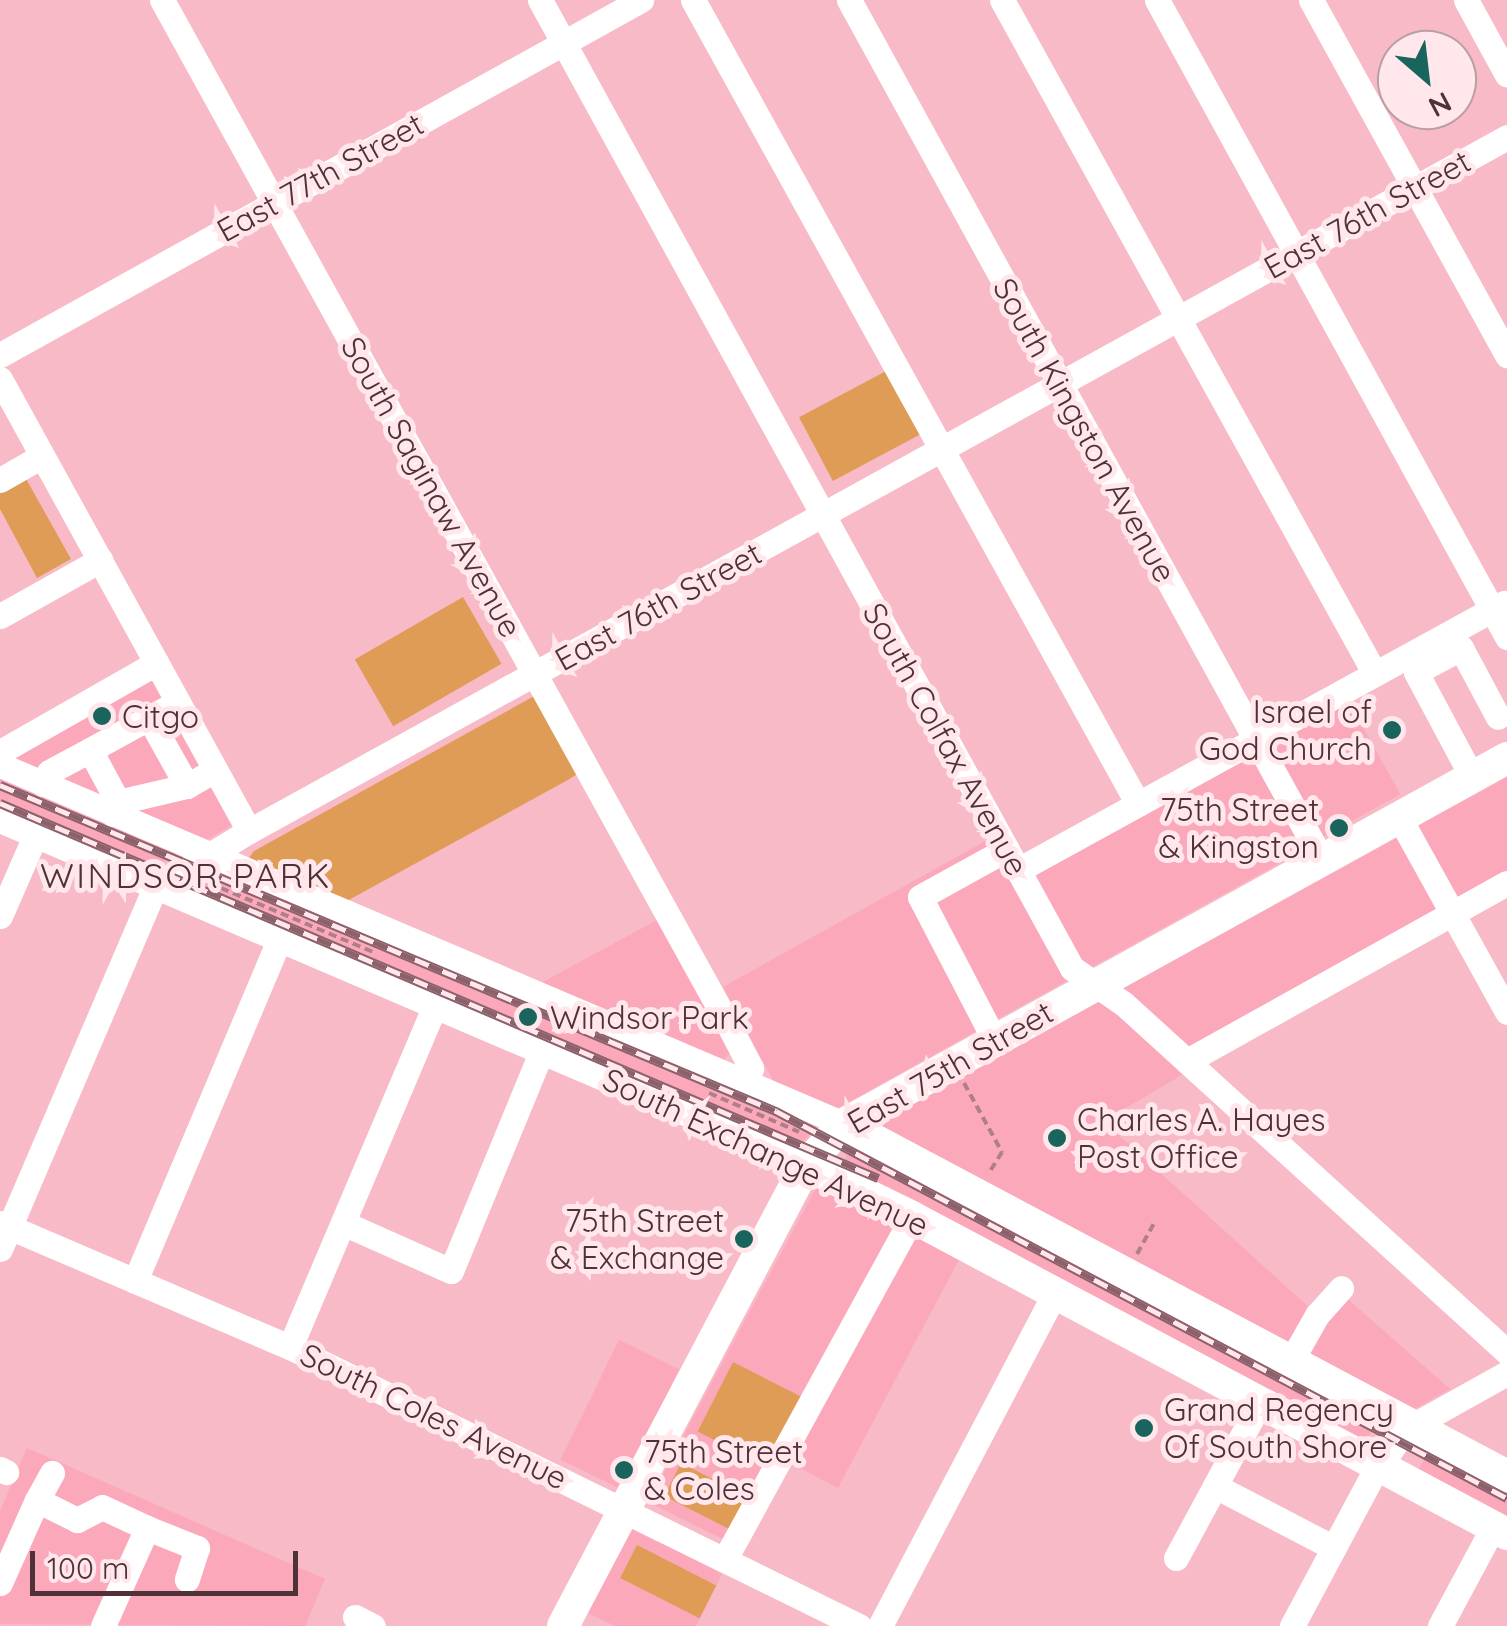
<!DOCTYPE html>
<style>
body{margin:0}
#map{position:relative;width:1507px;height:1626px;overflow:hidden;background:#f7bac6;font-family:Quicksand,sans-serif}
div>[style]{position:absolute}
.built>*{inset:0;background:#fba8bb;transform-origin:0 0}
.green>*{inset:0;background:#df9c57;transform-origin:0 0}
.path>*{height:4px;margin-top:-2px;transform-origin:0;background:repeating-linear-gradient(90deg,#af7f89 0 8px,transparent 0 13px)}
.minor>*{height:25px;margin:-12.5px;padding:0 12.5px;transform-origin:12.5px;border-radius:12.5px;background:#fff}
.major>*{height:32px;margin:-16px;padding:0 16px;transform-origin:16px;border-radius:16px;background:#fff}
.rail>*{height:9px;margin-top:-4.5px;transform-origin:0;background:repeating-linear-gradient(90deg,#ffe7eb 0 15px,#8b626b 0 30px);box-sizing:border-box;border-block:2px solid #8b626b}
.dots>*{width:28px;height:28px;translate:-50% -50%;box-sizing:border-box;border:5px solid #ffe7eb;border-radius:50%}
span{translate:-50% -50%;white-space:nowrap;text-align:center;line-height:1.15;-webkit-text-stroke:10px #ffe7eb;paint-order:stroke}
.street-label{font-size:32px;color:#4f3138}
.poi-label{font-size:32px;color:#4f3138}
.right{translate:-100% -50%;text-align:right}
.left{translate:0 -50%;text-align:left}
.neighbourhood-label{font-size:35px;color:#4f3138;letter-spacing:2.5px}
.north{position:absolute;left:1377px;top:30px;width:100px;height:100px;box-sizing:border-box;background:#ffe7eb;border:2px solid #b99ea3;border-radius:50%;rotate:152deg;font-size:28px;font-weight:700;line-height:40px;text-align:center;color:#4f3138}
.north::after{content:'';display:block;margin:auto;width:35px;height:45px;background:#19645d;clip-path:polygon(50% 0,100% 100%,50% 72%,0 100%)}
.scale{position:absolute;left:30px;top:1551px;width:268px;height:45px;box-sizing:border-box;border:5px solid #4f3138;border-top:0;padding-left:12px;font-size:30px;line-height:35px;white-space:nowrap;color:#4f3138;-webkit-text-stroke:8px #ffe7eb;paint-order:stroke}
</style>
<div id="map">
<div class="built">
<div style="clip-path:polygon(147px 668px,234px 824px,201px 843px,0 756px)"></div>
<div style="left:1343px;top:691px;width:118px;height:88px;rotate:61deg"></div>
<div style="left:1245px;top:745px;width:120px;height:249px;rotate:61deg"></div>
<div style="clip-path:polygon(0 776px,178px 853px,142px 874px,0 810px)"></div>
<div style="clip-path:polygon(1507px 777px,1507px 887px,1201px 1055px,1177px 1078px,1103px 1121px,1312px 1310px,1334px 1287px,1450px 1389px,1407px 1413px,882px 1128px,885px 1120px)"></div>
<div style="clip-path:polygon(991px 838px,1068px 980px,840px 1107px,833px 1109px,776px 1086px,723px 987px)"></div>
<div style="clip-path:polygon(222px 869px,818px 1126px,795px 1150px,780px 1146px,736px 1121px,189px 890px)"></div>
<div style="clip-path:polygon(659px 919px,731px 1051px,722px 1062px,539px 984px)"></div>
<div style="left:854px;top:1142px;width:593px;height:30px;rotate:28deg"></div>
<div style="clip-path:polygon(817px 1186px,962px 1254px,838px 1488px,779px 1457px,733px 1544px,648px 1502px)"></div>
<div style="left:619px;top:1340px;width:67px;height:133px;rotate:26deg"></div>
<div style="clip-path:polygon(1432px 1447px,1507px 1487px,1507px 1520px,1417px 1472px)"></div>
<div style="clip-path:polygon(27px 1448px,325px 1579px,305px 1626px,0 1624px,0 1511px)"></div>
<div style="clip-path:polygon(633px 1528px,722px 1574px,696px 1626px,615px 1626px,588px 1613px)"></div>
</div>
<div class="green">
<div style="left:890px;top:369px;width:72px;height:103px;rotate:62deg"></div>
<div style="clip-path:polygon(25px 477px,71px 559px,37px 578px,0 509px,0 491px)"></div>
<div style="left:463px;top:597px;width:77px;height:125px;rotate:60deg"></div>
<div style="clip-path:polygon(536px 695px,579px 773px,566px 781px,345px 902px,248px 859px,254px 851px)"></div>
<div style="left:733px;top:1362px;width:83px;height:78px;rotate:27deg"></div>
<div style="left:681px;top:1463px;width:79px;height:37px;rotate:27deg"></div>
<div style="left:637px;top:1545px;width:89px;height:37px;rotate:27deg"></div>
</div>
<div class="path">
<div style="left:209px;top:883px;width:178px;rotate:22.8deg"></div>
<div style="left:964px;top:1083px;width:79px;rotate:61.2deg"></div>
<div style="left:1002px;top:1152px;width:26px;rotate:122deg"></div>
<div style="left:709px;top:1093px;width:98px;rotate:23.4deg"></div>
<div style="left:1137px;top:1254px;width:35px;rotate:-61deg"></div>
</div>
<div class="minor">
<div style="left:162px;top:0;width:1170px;rotate:61.07deg"></div>
<div style="left:728px;top:1024px;width:50px;rotate:62.4deg"></div>
<div style="left:751px;top:1068px;width:14px;rotate:111deg"></div>
<div style="left:540px;top:0;width:1105px;rotate:61.21deg"></div>
<div style="left:1072px;top:968px;width:63px;rotate:34.7deg"></div>
<div style="left:1124px;top:1004px;width:517px;rotate:42.26deg"></div>
<div style="left:693px;top:0;width:919px;rotate:61.04deg"></div>
<div style="left:849px;top:0;width:981px;rotate:61.19deg"></div>
<div style="left:1002px;top:0;width:770px;rotate:61.04deg"></div>
<div style="left:1157px;top:0;width:727px;rotate:61.21deg"></div>
<div style="left:1311px;top:0;width:406px;rotate:61.1deg"></div>
<div style="left:1466px;top:0;width:85px;rotate:61.3deg"></div>
<div style="left:0;top:355px;width:733px;rotate:-28.98deg"></div>
<div style="left:0;top:379px;width:516px;rotate:61.15deg"></div>
<div style="left:0;top:480px;width:48px;rotate:-29.7deg"></div>
<div style="left:0;top:616px;width:115px;rotate:-29.2deg"></div>
<div style="left:149px;top:718px;width:78px;rotate:60.8deg"></div>
<div style="left:90px;top:750px;width:100px;rotate:-28.6deg"></div>
<div style="left:0;top:752px;width:180px;rotate:-29.7deg"></div>
<div style="left:0;top:765px;width:917px;rotate:23.04deg"></div>
<div style="left:1472px;top:777px;width:119px;rotate:-118.1deg"></div>
<div style="left:1416px;top:672px;width:51px;rotate:-28.1deg"></div>
<div style="left:1461px;top:648px;width:78px;rotate:61.8deg"></div>
<div style="left:43px;top:784px;width:13px;rotate:-63deg"></div>
<div style="left:49px;top:772px;width:47px;rotate:-28.2deg"></div>
<div style="left:90px;top:750px;width:59px;rotate:61.7deg"></div>
<div style="left:113px;top:814px;width:13px;rotate:-67deg"></div>
<div style="left:118px;top:802px;width:71px;rotate:-13.1deg"></div>
<div style="left:187px;top:786px;width:32px;rotate:-30deg"></div>
<div style="left:1399px;top:817px;width:223px;rotate:61deg"></div>
<div style="left:0;top:820px;width:877px;rotate:23.17deg"></div>
<div style="left:1018px;top:870px;width:555px;rotate:-28.78deg"></div>
<div style="left:0;top:916px;width:87px;rotate:-66.4deg"></div>
<div style="left:995px;top:1041px;width:162px;rotate:-117.5deg"></div>
<div style="left:920px;top:897px;width:99px;rotate:-28.9deg"></div>
<div style="left:1187px;top:1061px;width:366px;rotate:-29.1deg"></div>
<div style="left:0;top:1223px;width:315px;rotate:23.2deg"></div>
<div style="left:290px;top:1347px;width:634px;rotate:26.12deg"></div>
<div style="left:343px;top:1223px;width:118px;rotate:24deg"></div>
<div style="left:451px;top:1271px;width:239px;rotate:-67.6deg"></div>
<div style="left:0;top:1249px;width:392px;rotate:-66.8deg"></div>
<div style="left:154px;top:889px;width:111px;rotate:-31.4deg"></div>
<div style="left:249px;top:831px;width:1437px;rotate:-28.88deg"></div>
<div style="left:135px;top:1281px;width:370px;rotate:-67.1deg"></div>
<div style="left:290px;top:1347px;width:371px;rotate:-67deg"></div>
<div style="left:1291px;top:1361px;width:53px;rotate:-60.5deg"></div>
<div style="left:1317px;top:1315px;width:36px;rotate:-48deg"></div>
<div style="left:0;top:1469px;width:7px;rotate:27deg"></div>
<div style="left:1215px;top:1486px;width:134px;rotate:27.5deg"></div>
<div style="left:37px;top:1500px;width:31px;rotate:-61deg"></div>
<div style="left:147px;top:1528px;width:54px;rotate:21.8deg"></div>
<div style="left:197px;top:1548px;width:33px;rotate:108deg"></div>
<div style="left:1176px;top:1558px;width:179px;rotate:-61.6deg"></div>
<div style="left:725px;top:1559px;width:390px;rotate:-61.3deg"></div>
<div style="left:0;top:1583px;width:91px;rotate:-66deg"></div>
<div style="left:37px;top:1500px;width:45px;rotate:26.6deg"></div>
<div style="left:77px;top:1520px;width:28px;rotate:-27deg"></div>
<div style="left:102px;top:1507px;width:50px;rotate:25deg"></div>
<div style="left:147px;top:1528px;width:107px;rotate:114.2deg"></div>
<div style="left:355px;top:1617px;width:20px;rotate:27deg"></div>
<div style="left:880px;top:1626px;width:376px;rotate:-62.3deg"></div>
<div style="left:1292px;top:1626px;width:170px;rotate:-61.9deg"></div>
<div style="left:1372px;top:1476px;width:44px;rotate:-54.2deg"></div>
<div style="left:1398px;top:1440px;width:20px;rotate:-45deg"></div>
<div style="left:1412px;top:1426px;width:109px;rotate:-29.2deg"></div>
<div style="left:1440px;top:1626px;width:112px;rotate:-61.8deg"></div>
</div>
<div class="major">
<div style="left:844px;top:1124px;width:751px;rotate:27.96deg"></div>
<div style="left:806px;top:1165px;width:118px;rotate:26.1deg"></div>
<div style="left:912px;top:1217px;width:674px;rotate:28.05deg"></div>
<div style="left:563px;top:1626px;width:521px;rotate:-62.21deg"></div>
<div style="left:806px;top:1165px;width:56px;rotate:-47.2deg"></div>
<div style="left:844px;top:1124px;width:757px;rotate:-28.9deg"></div>
</div>
<div class="rail">
<div style="left:0;top:785px;width:842px;rotate:22.79deg"></div>
<div style="left:776px;top:1111px;width:827px;rotate:27.9deg"></div>
<div style="left:0;top:803px;width:955px;rotate:23.13deg"></div>
</div>
<div class="dots">
<div style="left:102px;top:716px;background:#19645d"></div>
<div style="left:1392px;top:730px;background:#19645d"></div>
<div style="left:1339px;top:828px;background:#19645d"></div>
<div style="left:528px;top:1017px;background:#19645d"></div>
<div style="left:1057px;top:1138px;background:#19645d"></div>
<div style="left:744px;top:1239px;background:#19645d"></div>
<div style="left:1144px;top:1428px;background:#19645d"></div>
<div style="left:624px;top:1470px;background:#19645d"></div>
</div>
<div class="street-label">
<span style="left:320px;top:177px;rotate:-29deg">East 77th Street</span>
<span style="left:1367px;top:214px;rotate:-29deg">East 76th Street</span>
<span style="left:1085px;top:430px;rotate:61deg">South Kingston Avenue</span>
<span style="left:432px;top:487px;rotate:61deg">South Saginaw Avenue</span>
<span style="left:658px;top:606px;rotate:-29deg">East 76th Street</span>
<span style="left:946px;top:739px;rotate:61deg">South Colfax Avenue</span>
<span style="left:950px;top:1067px;rotate:-30deg">East 75th Street</span>
<span style="left:766px;top:1152px;rotate:25deg">South Exchange Avenue</span>
<span style="left:434px;top:1416px;rotate:26deg">South Coles Avenue</span>
</div>
<div class="poi-label">
<span class="right" style="left:1372px;top:730px">Israel of<br>God Church</span>
<span class="left" style="left:122px;top:716px">Citgo</span>
<span class="right" style="left:1319px;top:828px">75th Street<br>&amp; Kingston</span>
<span class="left" style="left:550px;top:1017px">Windsor Park</span>
<span class="left" style="left:1077px;top:1138px">Charles A. Hayes<br>Post Office</span>
<span class="right" style="left:724px;top:1239px">75th Street<br>&amp; Exchange</span>
<span class="left" style="left:1164px;top:1428px">Grand Regency<br>Of South Shore</span>
<span class="left" style="left:644px;top:1470px">75th Street<br>&amp; Coles</span>
</div>
<div class="neighbourhood-label">
<span style="left:186px;top:875px">WINDSOR PARK</span>
</div>
<div class="north">N</div>
<div class="scale">100 m</div>
</div>
